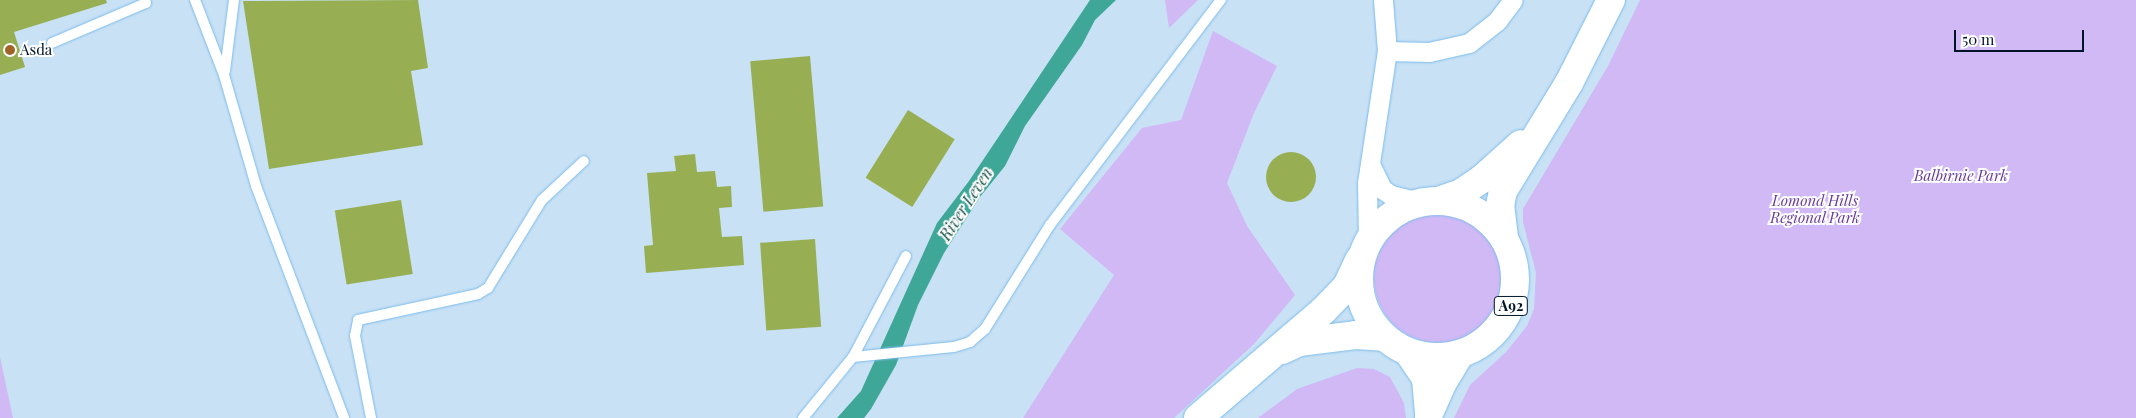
<!DOCTYPE html>
<style>
body{margin:0}
#map{position:relative;width:2136px;height:418px;overflow:hidden;background:#c8e1f5;font-family:"Playfair Display",serif}
div>[style]{position:absolute}
.green>*{inset:0;background:#d0b9f5}
.round{border-radius:50%}
.water>*{inset:0;background:#3fa798}
.building>*{inset:0;background:#97af52;transform-origin:0 0}
.roads{filter:drop-shadow(0 0 1px #7cbcec) drop-shadow(0 0 1px #7cbcec)}
.service>*{height:10px;margin:-5px;padding:0 5px;transform-origin:5px;border-radius:5px;background:#fff}
.minor>*{height:19px;margin:-9.5px;padding:0 9.5px;transform-origin:9.5px;border-radius:9.5px;background:#fff}
.secondary>*{height:26px;margin:-13px;padding:0 13px;transform-origin:13px;border-radius:13px;background:#fff}
.trunk>*{height:28px;margin:-14px;padding:0 14px;transform-origin:14px;border-radius:14px;background:#fff}
.trunk>.ring{margin:-14px;padding:0;box-sizing:content-box;background:none;border:28px solid #fff;border-radius:50%}
.dots>*{width:14px;height:14px;translate:-50% -50%;box-sizing:border-box;border:2px solid #fefefe;border-radius:50%}
span{translate:-50% -50%;white-space:nowrap;text-align:center;line-height:1.15;-webkit-text-stroke:4px #fefefe;paint-order:stroke}
.shield-label span{padding:1px 4px;background:#fefefe;border:1px solid;border-radius:4px;-webkit-text-stroke-width:0}
.shield-label{font-size:14px;color:#001628;font-weight:700}
.poi-label{font-size:15px;color:#001628}
.left{translate:0 -50%;text-align:left}
.park-label{font-size:15px;color:#673a9b;font-style:italic}
.water-label{font-size:16px;color:#134f46;font-style:italic}
.scale{position:absolute;left:1954px;top:30px;width:130px;height:22px;box-sizing:border-box;border:2px solid #001628;border-top:0;padding-left:6px;font-size:15px;line-height:18px;white-space:nowrap;color:#001628;-webkit-text-stroke:4px #fefefe;paint-order:stroke}
</style>
<div id="map">
<div class="green">
<div style="clip-path:polygon(1165px 0,1198px 0,1169px 28px)"></div>
<div style="clip-path:polygon(1640px 0,2136px 0,2136px 418px,1454px 418px,1470px 385px,1506px 352px,1527px 326px,1534px 309px,1536px 273px,1523px 222px,1523px 209px,1608px 66px)"></div>
<div style="clip-path:polygon(1213px 31px,1277px 66px,1254px 113px,1227px 183px,1247px 226px,1295px 295px,1254px 344px,1174px 418px,1023px 418px,1114px 275px,1060px 229px,1142px 128px,1181px 120px)"></div>
<div class="round" style="left:1374px;top:213px;width:130px;height:130px"></div>
<div style="clip-path:polygon(0 357px,13px 418px,0 418px)"></div>
<div style="clip-path:polygon(1357px 368px,1374px 369px,1390px 377px,1404px 403px,1406px 418px,1258px 418px,1297px 389px)"></div>
</div>
<div class="water">
<div style="clip-path:polygon(1090px 0,1116px 0,1095px 20px,1082px 45px,1025px 126px,1005px 166px,980px 197px,944px 253px,918px 305px,896px 365px,871px 409px,864px 418px,837px 418px,861px 391px,937px 223px,969px 181px)"></div>
</div>
<div class="building">
<div style="clip-path:polygon(0 0,106px 0,107px 3px,14px 32px,25px 67px,0 75px)"></div>
<div style="clip-path:polygon(418px 0,428px 68px,411px 71px,423px 145px,269px 169px,243px 1px)"></div>
<div style="left:810px;top:56px;width:151px;height:60px;rotate:85deg"></div>
<div style="left:908px;top:110px;width:55px;height:80px;rotate:32deg"></div>
<div class="round" style="left:1266px;top:152px;width:50px;height:50px"></div>
<div style="clip-path:polygon(695px 154px,697px 172px,715px 171px,717px 187px,731px 186px,732px 207px,719px 208px,722px 237px,742px 236px,744px 265px,646px 273px,644px 246px,653px 245px,647px 173px,676px 171px,674px 156px)"></div>
<div style="left:401px;top:200px;width:75px;height:67px;rotate:81deg"></div>
<div style="left:815px;top:239px;width:88px;height:55px;rotate:86deg"></div>
</div>
<div class="roads">
<div class="service">
<div style="left:195px;top:0;width:80px;rotate:68.9deg"></div>
<div style="left:224px;top:75px;width:116px;rotate:73.9deg"></div>
<div style="left:256px;top:186px;width:248px;rotate:69.2deg"></div>
<div style="left:52px;top:43px;width:102px;rotate:-23.1deg"></div>
<div style="left:146px;top:3px;width:3px;rotate:-108deg"></div>
<div style="left:225px;top:71px;width:72px;rotate:-82.8deg"></div>
<div style="left:853px;top:357px;width:101px;rotate:-5.7deg"></div>
<div style="left:954px;top:347px;width:17px;rotate:-17deg"></div>
<div style="left:970px;top:342px;width:20px;rotate:-41deg"></div>
<div style="left:985px;top:329px;width:123px;rotate:-58deg"></div>
<div style="left:1050px;top:225px;width:283px;rotate:-52.8deg"></div>
<div style="left:371px;top:418px;width:84px;rotate:-101deg"></div>
<div style="left:355px;top:336px;width:16px;rotate:-79deg"></div>
<div style="left:358px;top:320px;width:123px;rotate:-12.2deg"></div>
<div style="left:478px;top:294px;width:12px;rotate:-31deg"></div>
<div style="left:488px;top:288px;width:103px;rotate:-58.5deg"></div>
<div style="left:542px;top:200px;width:57px;rotate:-42.9deg"></div>
<div style="left:803px;top:418px;width:79px;rotate:-50.7deg"></div>
<div style="left:853px;top:357px;width:114px;rotate:-62.3deg"></div>
</div>
<div class="minor">
<div style="left:1387px;top:51px;width:42px;rotate:1.4deg"></div>
<div style="left:1429px;top:52px;width:41px;rotate:-12.7deg"></div>
<div style="left:1469px;top:43px;width:36px;rotate:-38deg"></div>
<div style="left:1497px;top:21px;width:26px;rotate:-53deg"></div>
<div style="left:1370px;top:164px;width:28px;rotate:64deg"></div>
<div style="left:1382px;top:189px;width:11px;rotate:34deg"></div>
<div style="left:1391px;top:195px;width:30px;rotate:14deg"></div>
<div style="left:1368px;top:241px;width:58px;rotate:-91deg"></div>
<div style="left:1367px;top:183px;width:134px;rotate:-81.4deg"></div>
<div style="left:1387px;top:51px;width:51px;rotate:-94.5deg"></div>
</div>
<div class="secondary">
<div style="left:1407px;top:352px;width:32px;rotate:56deg"></div>
<div style="left:1425px;top:379px;width:36px;rotate:85deg"></div>
<div style="left:1428px;top:418px;width:37px;rotate:-66deg"></div>
<div style="left:1443px;top:384px;width:35px;rotate:-59deg"></div>
</div>
<div class="trunk">
<div style="left:1441px;top:200px;width:21px;rotate:-19deg"></div>
<div style="left:1461px;top:193px;width:25px;rotate:-34deg"></div>
<div style="left:1482px;top:179px;width:52px;rotate:-41.9deg"></div>
<div class="ring" style="left:1359px;top:201px;width:128px;height:128px"></div>
<div style="left:1504px;top:237px;width:31px;rotate:-97deg"></div>
<div style="left:1500px;top:206px;width:15px;rotate:-79deg"></div>
<div style="left:1503px;top:191px;width:127px;rotate:-58.6deg"></div>
<div style="left:1569px;top:83px;width:93px;rotate:-63.2deg"></div>
<div style="left:1282px;top:350px;width:19px;rotate:-25deg"></div>
<div style="left:1299px;top:342px;width:57px;rotate:-7deg"></div>
<div style="left:1356px;top:335px;width:27px;rotate:4deg"></div>
<div style="left:1198px;top:418px;width:165px;rotate:-40.6deg"></div>
<div style="left:1323px;top:311px;width:35px;rotate:-46deg"></div>
<div style="left:1347px;top:286px;width:29px;rotate:-65deg"></div>
</div>
</div>
<div class="dots">
<div style="left:10px;top:50px;background:#a16428"></div>
</div>
<div class="shield-label">
<span style="left:1511px;top:306px">A92</span>
</div>
<div class="poi-label">
<span class="left" style="left:20px;top:50px">Asda</span>
</div>
<div class="park-label">
<span style="left:1961px;top:176px">Balbirnie Park</span>
<span style="left:1815px;top:209px">Lomond Hills<br>Regional Park</span>
</div>
<div class="water-label">
<span style="left:966px;top:204px;rotate:-57deg">River Leven</span>
</div>
<div class="scale">50 m</div>
</div>
